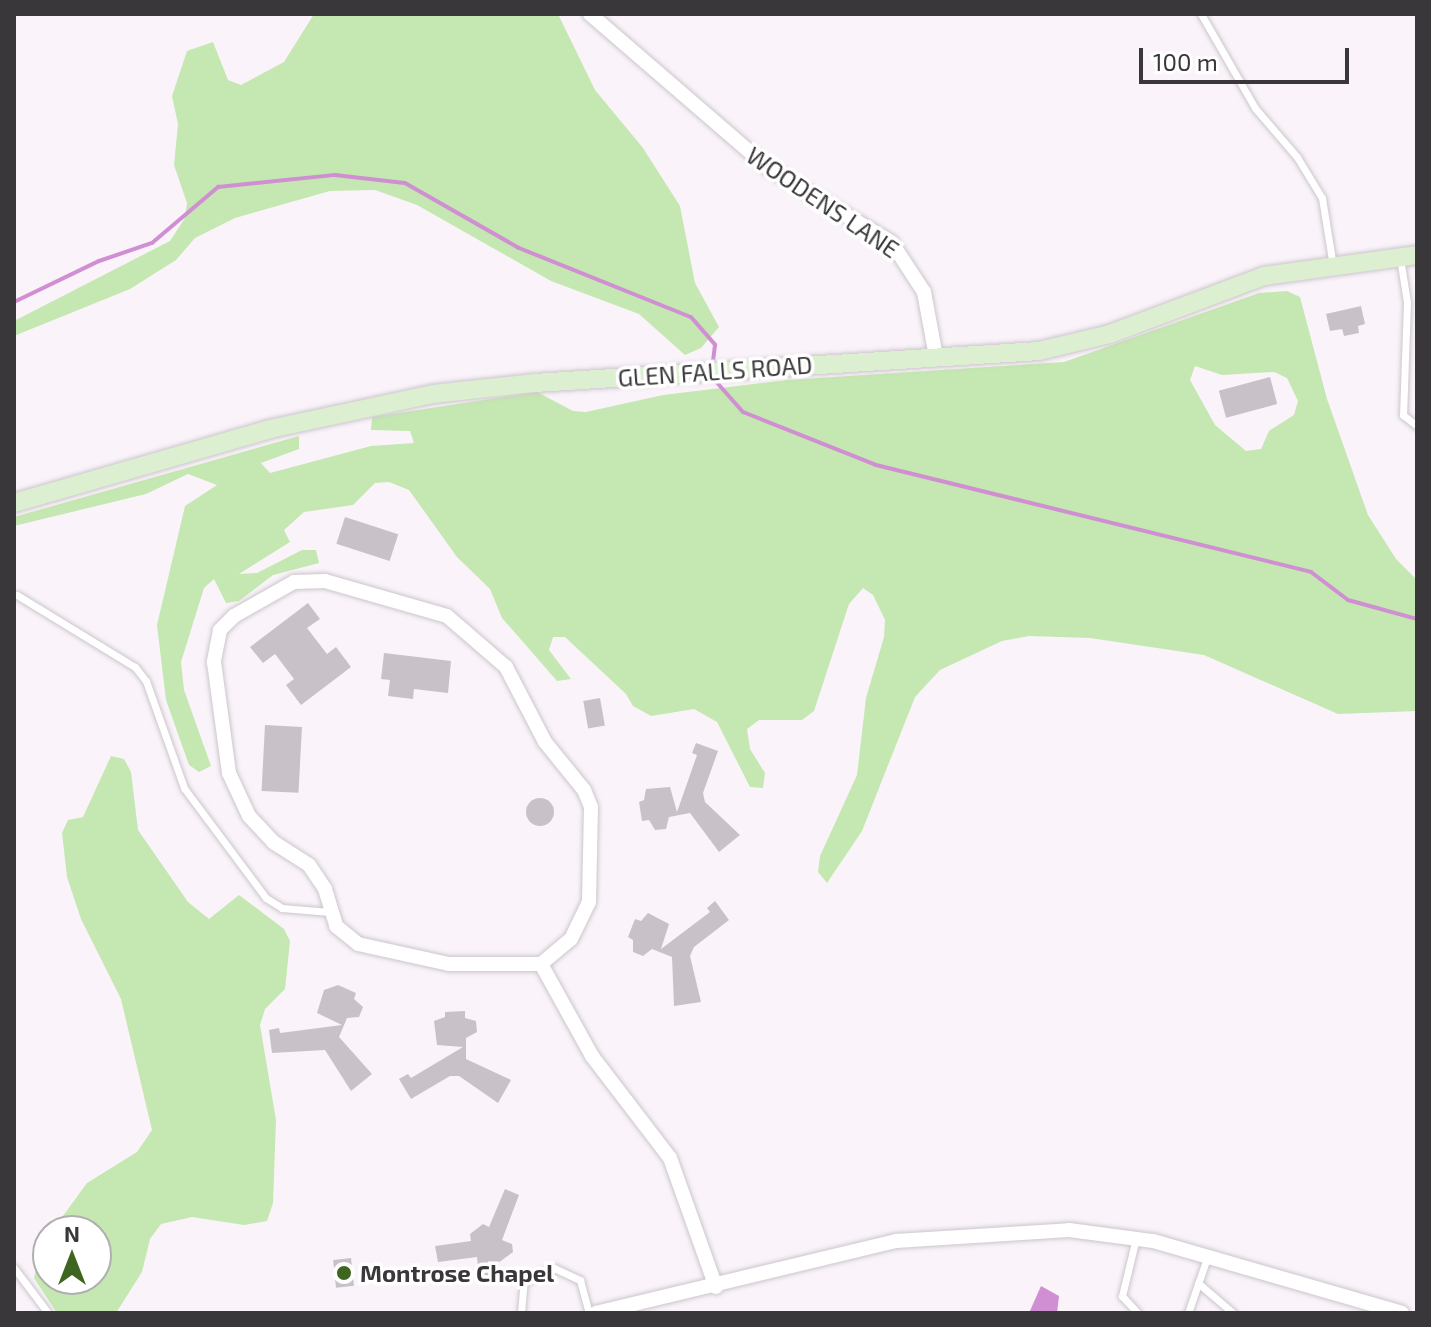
<!DOCTYPE html>
<style>
body{margin:0}
#map{position:relative;width:1431px;height:1327px;overflow:hidden;background:#faf4fa;font-family:"Exo 2",sans-serif}
div>[style]{position:absolute}
.green>*{inset:0;background:#c5e7b1}
.water>*{inset:0;background:#d08fd2}
.stream>*{height:4px;margin:-2px;padding:0 2px;transform-origin:2px;border-radius:2px;background:#d08fd2}
.building>*{inset:0;background:#c8c2c8;transform-origin:0 0}
.round{border-radius:50%}
.roads{filter:drop-shadow(0 0 2px #ccc6cc) drop-shadow(0 0 2px #ccc6cc)}
.lane>*{height:7px;margin:-3.5px;padding:0 3.5px;transform-origin:3.5px;border-radius:3.5px;background:#fff}
.street>*{height:14px;margin:-7px;padding:0 7px;transform-origin:7px;border-radius:7px;background:#fff}
.secondary>*{height:18px;margin:-9px;padding:0 9px;transform-origin:9px;border-radius:9px;background:#dcefd0}
.dots>*{width:22px;height:22px;translate:-50% -50%;box-sizing:border-box;border:4px solid #fff;border-radius:50%}
span{translate:-50% -50%;white-space:nowrap;text-align:center;line-height:1.15;-webkit-text-stroke:7px #fff;paint-order:stroke}
.street-label{font-size:24px;color:#393739}
.poi-label{font-size:24px;color:#393739;font-weight:700}
.left{translate:0 -50%;text-align:left}
.frame{position:absolute;inset:0;border:16px solid #393739;pointer-events:none}
.north{position:absolute;left:32px;top:1215px;width:80px;height:80px;box-sizing:border-box;background:#fff;border:2px solid #b0afb0;border-radius:50%;rotate:0deg;font-size:22px;font-weight:700;line-height:32px;text-align:center;color:#393739}
.north::after{content:'';display:block;margin:auto;width:28px;height:36px;background:#3e6621;clip-path:polygon(50% 0,100% 100%,50% 72%,0 100%)}
.scale{position:absolute;left:1139px;top:48px;width:210px;height:36px;box-sizing:border-box;border:4px solid #393739;border-top:0;padding-left:10px;font-size:24px;line-height:28px;white-space:nowrap;color:#393739;-webkit-text-stroke:6px #fff;paint-order:stroke}
</style>
<div id="map">
<div class="green">
<div style="clip-path:polygon(314px 14px,558px 14px,595px 90px,643px 148px,680px 206px,695px 283px,719px 327px,701px 348px,685px 355px,639px 314px,551px 281px,417px 205px,375px 190px,330px 191px,235px 218px,195px 238px,176px 260px,130px 289px,14px 336px,14px 321px,170px 241px,185px 218px,187px 203px,174px 165px,178px 124px,172px 96px,187px 51px,213px 42px,228px 80px,241px 85px,284px 62px)"></div>
<div style="clip-path:polygon(evenodd,1287px 291px,1300px 297px,1327px 399px,1368px 515px,1396px 559px,1417px 580px,1417px 711px,1338px 714px,1204px 655px,1090px 638px,1029px 636px,1002px 641px,940px 670px,915px 697px,862px 831px,827px 883px,818px 872px,820px 856px,857px 775px,866px 698px,884px 637px,885px 620px,873px 595px,863px 588px,849px 604px,814px 711px,802px 720px,759px 720px,747px 729px,750px 749px,765px 773px,763px 788px,750px 787px,717px 722px,694px 709px,651px 716px,633px 706px,626px 694px,565px 637px,553px 637px,549px 650px,571px 679px,557px 681px,502px 618px,490px 589px,457px 557px,409px 490px,389px 482px,375px 483px,353px 505px,304px 512px,284px 530px,290px 542px,239px 574px,257px 573px,302px 550px,316px 550px,319px 563px,273px 575px,239px 601px,226px 603px,214px 579px,204px 588px,181px 662px,184px 690px,211px 766px,199px 772px,189px 765px,166px 700px,157px 625px,185px 506px,217px 485px,188px 474px,146px 494px,14px 526px,14px 517px,299px 436px,299px 449px,261px 463px,270px 473px,371px 446px,414px 443px,410px 431px,371px 430px,372px 417px,537px 392px,573px 411px,586px 412px,663px 395px,787px 380px,1064px 362px,1259px 293px,1287px 291px,1195px 366px,1222px 375px,1274px 372px,1287px 378px,1298px 401px,1294px 415px,1269px 431px,1261px 449px,1246px 451px,1215px 425px,1190px 380px,1195px 366px)"></div>
<div style="clip-path:polygon(111px 756px,124px 759px,131px 772px,138px 830px,188px 902px,209px 919px,239px 895px,284px 929px,290px 941px,285px 989px,265px 1009px,260px 1025px,276px 1120px,273px 1203px,267px 1221px,244px 1225px,192px 1217px,161px 1224px,150px 1239px,142px 1272px,116px 1313px,57px 1313px,34px 1278px,40px 1248px,48px 1237px,48px 1279px,96px 1279px,96px 1231px,52px 1231px,87px 1183px,137px 1152px,152px 1130px,121px 999px,81px 919px,67px 877px,62px 833px,68px 820px,83px 817px)"></div>
</div>
<div class="water">
<div style="clip-path:polygon(1041px 1286px,1059px 1296px,1057px 1313px,1029px 1313px)"></div>
</div>
<div class="stream">
<div style="left:14px;top:302px;width:94px;rotate:-25.8deg"></div>
<div style="left:99px;top:261px;width:56px;rotate:-18.8deg"></div>
<div style="left:152px;top:243px;width:87px;rotate:-40.3deg"></div>
<div style="left:218px;top:187px;width:118px;rotate:-5.9deg"></div>
<div style="left:335px;top:175px;width:70px;rotate:6.5deg"></div>
<div style="left:405px;top:183px;width:131px;rotate:29.7deg"></div>
<div style="left:519px;top:248px;width:185px;rotate:21.9deg"></div>
<div style="left:691px;top:317px;width:37px;rotate:49deg"></div>
<div style="left:715px;top:345px;width:23px;rotate:97deg"></div>
<div style="left:712px;top:377px;width:47px;rotate:48.5deg"></div>
<div style="left:743px;top:412px;width:143px;rotate:21.7deg"></div>
<div style="left:876px;top:465px;width:448px;rotate:13.8deg"></div>
<div style="left:1311px;top:572px;width:46px;rotate:37.1deg"></div>
<div style="left:1348px;top:600px;width:72px;rotate:15.4deg"></div>
</div>
<div class="building">
<div style="clip-path:polygon(1361px 306px,1365px 324px,1358px 326px,1359px 333px,1344px 336px,1342px 329px,1330px 331px,1326px 314px)"></div>
<div style="left:1270px;top:377px;width:28px;height:53px;rotate:75deg"></div>
<div style="left:345px;top:517px;width:56px;height:28px;rotate:18deg"></div>
<div style="clip-path:polygon(308px 603px,320px 619px,307px 628px,327px 654px,336px 647px,351px 667px,301px 705px,286px 685px,294px 679px,275px 654px,263px 663px,250px 647px)"></div>
<div style="clip-path:polygon(384px 653px,451px 661px,448px 693px,414px 689px,413px 699px,388px 696px,390px 680px,381px 679px)"></div>
<div style="left:600px;top:698px;width:28px;height:17px;rotate:80deg"></div>
<div style="left:265px;top:725px;width:37px;height:66px;rotate:3deg"></div>
<div style="clip-path:polygon(696px 743px,718px 751px,703px 793px,705px 802px,740px 835px,719px 852px,690px 813px,669px 817px,666px 829px,655px 830px,649px 820px,642px 821px,639px 802px,644px 800px,646px 789px,670px 787px,677px 812px,697px 755px,692px 753px)"></div>
<div class="round" style="left:526px;top:798px;width:28px;height:28px"></div>
<div style="clip-path:polygon(715px 901px,729px 920px,694px 947px,690px 956px,701px 1002px,674px 1006px,672px 957px,652px 949px,643px 956px,633px 952px,633px 940px,628px 937px,635px 919px,641px 921px,648px 913px,669px 924px,661px 949px,710px 912px,707px 908px)"></div>
<div style="clip-path:polygon(338px 985px,356px 993px,354px 999px,363px 1007px,359px 1017px,347px 1018px,339px 1037px,372px 1074px,351px 1091px,325px 1050px,272px 1053px,269px 1030px,279px 1028px,280px 1033px,342px 1025px,317px 1013px,324px 990px)"></div>
<div style="clip-path:polygon(465px 1011px,465px 1018px,476px 1021px,477px 1032px,466px 1038px,466px 1059px,511px 1080px,498px 1103px,459px 1076px,450px 1076px,411px 1099px,399px 1079px,408px 1074px,411px 1078px,463px 1047px,437px 1045px,434px 1021px,445px 1017px,445px 1012px)"></div>
<div style="clip-path:polygon(505px 1189px,519px 1195px,502px 1240px,512px 1244px,513px 1252px,498px 1263px,500px 1273px,489px 1280px,479px 1276px,477px 1257px,438px 1262px,435px 1246px,471px 1241px,470px 1234px,483px 1224px,489px 1227px)"></div>
<div style="left:351px;top:1258px;width:28px;height:18px;rotate:84deg"></div>
</div>
<div class="roads">
<div class="lane">
<div style="left:1201px;top:14px;width:108px;rotate:60.1deg"></div>
<div style="left:1255px;top:108px;width:65px;rotate:49.4deg"></div>
<div style="left:1297px;top:157px;width:48px;rotate:58.6deg"></div>
<div style="left:1322px;top:198px;width:69px;rotate:80.8deg"></div>
<div style="left:1400px;top:258px;width:45px;rotate:81deg"></div>
<div style="left:1407px;top:302px;width:113px;rotate:92deg"></div>
<div style="left:1403px;top:415px;width:18px;rotate:38deg"></div>
<div style="left:17px;top:595px;width:138px;rotate:31.4deg"></div>
<div style="left:135px;top:667px;width:18px;rotate:52deg"></div>
<div style="left:146px;top:681px;width:114px;rotate:70.4deg"></div>
<div style="left:184px;top:788px;width:137px;rotate:53.3deg"></div>
<div style="left:266px;top:898px;width:19px;rotate:32deg"></div>
<div style="left:282px;top:908px;width:48px;rotate:4.8deg"></div>
<div style="left:1136px;top:1238px;width:60px;rotate:103.6deg"></div>
<div style="left:1122px;top:1296px;width:23px;rotate:47deg"></div>
<div style="left:14px;top:1268px;width:56px;rotate:52.9deg"></div>
<div style="left:1198px;top:1283px;width:46px;rotate:40.6deg"></div>
<div style="left:521px;top:1313px;width:32px;rotate:-85deg"></div>
<div style="left:524px;top:1281px;width:33px;rotate:-23deg"></div>
<div style="left:554px;top:1268px;width:29px;rotate:25deg"></div>
<div style="left:580px;top:1280px;width:34px;rotate:75deg"></div>
<div style="left:1188px;top:1313px;width:61px;rotate:-71deg"></div>
</div>
<div class="street">
<div style="left:590px;top:14px;width:234px;rotate:40.8deg"></div>
<div style="left:767px;top:167px;width:146px;rotate:31.3deg"></div>
<div style="left:892px;top:243px;width:59px;rotate:56.9deg"></div>
<div style="left:924px;top:292px;width:66px;rotate:79.5deg"></div>
<div style="left:541px;top:964px;width:39px;rotate:-40deg"></div>
<div style="left:571px;top:939px;width:41px;rotate:-64.1deg"></div>
<div style="left:589px;top:902px;width:95px;rotate:-88.8deg"></div>
<div style="left:591px;top:807px;width:18px;rotate:-112deg"></div>
<div style="left:584px;top:790px;width:62px;rotate:-129.1deg"></div>
<div style="left:545px;top:742px;width:85px;rotate:-117.5deg"></div>
<div style="left:506px;top:667px;width:78px;rotate:-139.2deg"></div>
<div style="left:447px;top:616px;width:127px;rotate:-164deg"></div>
<div style="left:325px;top:581px;width:31px;rotate:178deg"></div>
<div style="left:294px;top:582px;width:69px;rotate:150.5deg"></div>
<div style="left:234px;top:616px;width:20px;rotate:135deg"></div>
<div style="left:220px;top:630px;width:33px;rotate:101deg"></div>
<div style="left:214px;top:662px;width:112px;rotate:82.3deg"></div>
<div style="left:229px;top:773px;width:47px;rotate:65.1deg"></div>
<div style="left:249px;top:816px;width:35px;rotate:47deg"></div>
<div style="left:273px;top:842px;width:43px;rotate:32.6deg"></div>
<div style="left:309px;top:865px;width:29px;rotate:56deg"></div>
<div style="left:325px;top:889px;width:39px;rotate:73deg"></div>
<div style="left:336px;top:926px;width:28px;rotate:39deg"></div>
<div style="left:358px;top:944px;width:93px;rotate:12.4deg"></div>
<div style="left:449px;top:964px;width:92px"></div>
<div style="left:541px;top:964px;width:105px;rotate:61deg"></div>
<div style="left:592px;top:1056px;width:128px;rotate:52.6deg"></div>
<div style="left:670px;top:1158px;width:137px;rotate:70.4deg"></div>
<div style="left:596px;top:1313px;width:309px;rotate:-13.5deg"></div>
<div style="left:896px;top:1241px;width:173px;rotate:-3.6deg"></div>
<div style="left:1069px;top:1230px;width:85px;rotate:7.5deg"></div>
<div style="left:1153px;top:1241px;width:259px;rotate:16.1deg"></div>
</div>
<div class="secondary">
<div style="left:14px;top:503px;width:266px;rotate:-16.1deg"></div>
<div style="left:270px;top:429px;width:167px;rotate:-12.1deg"></div>
<div style="left:433px;top:394px;width:103px;rotate:-6.2deg"></div>
<div style="left:535px;top:383px;width:505px;rotate:-3.63deg"></div>
<div style="left:1039px;top:351px;width:73px;rotate:-13.5deg"></div>
<div style="left:1110px;top:334px;width:165px;rotate:-20.6deg"></div>
<div style="left:1264px;top:276px;width:154px;rotate:-7.8deg"></div>
</div>
</div>
<div class="dots">
<div style="left:344px;top:1273px;background:#3e6621"></div>
</div>
<div class="street-label">
<span style="left:823px;top:202px;rotate:34deg">WOODENS LANE</span>
<span style="left:715px;top:371px;rotate:-4deg">GLEN FALLS ROAD</span>
</div>
<div class="poi-label">
<span class="left" style="left:360px;top:1273px">Montrose Chapel</span>
</div>
<div class="frame"></div>
<div class="north">N</div>
<div class="scale">100 m</div>
</div>
